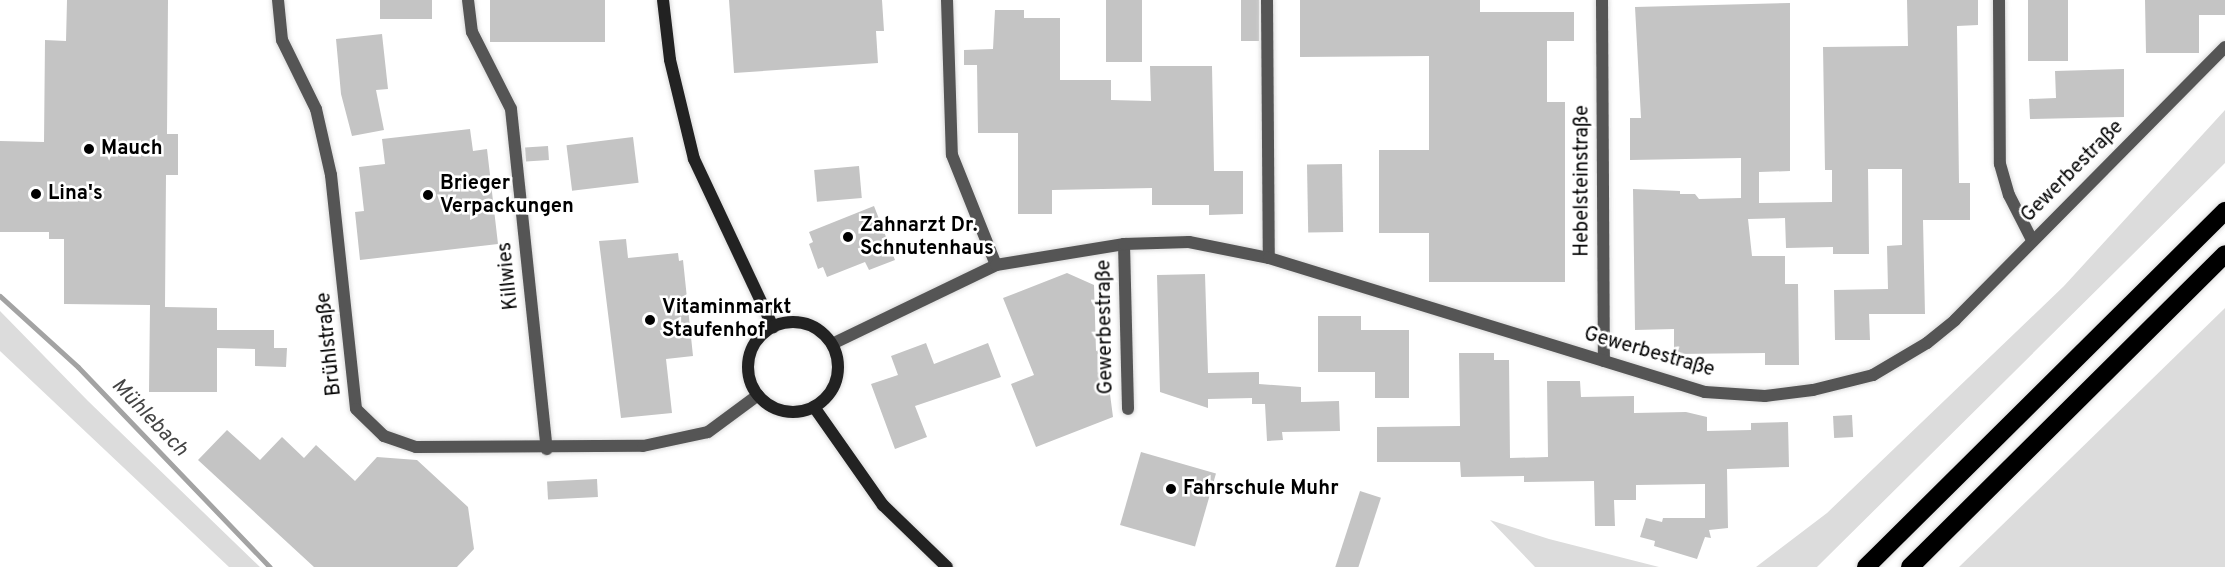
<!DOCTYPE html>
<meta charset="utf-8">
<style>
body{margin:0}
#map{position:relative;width:2225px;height:567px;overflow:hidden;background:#fff;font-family:Overpass,sans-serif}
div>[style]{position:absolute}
.green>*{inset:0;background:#dcdcdc}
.stream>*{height:5px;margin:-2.5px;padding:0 2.5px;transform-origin:2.5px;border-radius:2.5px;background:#a3a3a3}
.building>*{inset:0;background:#c4c4c4;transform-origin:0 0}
.roads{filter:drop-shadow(0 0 2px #dbdbdb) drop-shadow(0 0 2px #dbdbdb)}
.street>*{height:12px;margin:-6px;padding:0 6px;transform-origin:6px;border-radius:6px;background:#555}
.secondary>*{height:12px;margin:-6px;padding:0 6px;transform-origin:6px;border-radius:6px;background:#222}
.secondary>.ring{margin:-6px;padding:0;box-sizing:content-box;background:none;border:12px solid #222;border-radius:50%}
.highway>*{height:18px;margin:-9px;padding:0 9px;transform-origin:9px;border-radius:9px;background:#000}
.dots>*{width:16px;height:16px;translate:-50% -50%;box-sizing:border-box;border:3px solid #fff;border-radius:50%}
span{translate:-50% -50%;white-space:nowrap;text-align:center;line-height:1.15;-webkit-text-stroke:5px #fff;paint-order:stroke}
.poi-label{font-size:20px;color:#000;font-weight:700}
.left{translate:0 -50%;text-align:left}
.street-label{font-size:20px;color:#000}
.water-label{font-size:21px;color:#444;font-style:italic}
</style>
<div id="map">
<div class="green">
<div style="clip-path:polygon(2225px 110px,2225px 163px,1817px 567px,1756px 567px,1827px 513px,2064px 286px)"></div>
<div style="clip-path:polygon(2225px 308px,2225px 567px,1959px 567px)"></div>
<div style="clip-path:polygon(0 311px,88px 401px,260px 567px,229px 567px,0 351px)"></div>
<div style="clip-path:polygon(1490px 520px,1549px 539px,1659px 567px,1535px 567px)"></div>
</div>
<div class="stream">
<div style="left:0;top:296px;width:105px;rotate:42.3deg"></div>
<div style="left:78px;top:367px;width:277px;rotate:46.2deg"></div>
</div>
<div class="building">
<div style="clip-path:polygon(67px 0,168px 0,167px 134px,178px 134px,178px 175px,166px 175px,165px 307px,217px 308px,217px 330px,274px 330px,274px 348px,287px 348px,286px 367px,255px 366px,255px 349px,217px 348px,217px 392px,149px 392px,150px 305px,64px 304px,64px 239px,49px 239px,49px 232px,0 232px,0 141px,44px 142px,45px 40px,66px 41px)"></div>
<div style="left:380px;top:0;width:52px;height:19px"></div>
<div style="left:490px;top:0;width:115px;height:42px"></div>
<div style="clip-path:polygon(729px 0,882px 0,884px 31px,876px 31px,878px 63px,734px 73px)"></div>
<div style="left:1106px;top:0;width:36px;height:62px"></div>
<div style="left:1241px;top:0;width:18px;height:41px"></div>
<div style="clip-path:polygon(1300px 0,1480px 0,1480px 12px,1574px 12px,1574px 41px,1547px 41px,1547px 102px,1565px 102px,1565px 282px,1429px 282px,1429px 233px,1379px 233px,1379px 150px,1429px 150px,1429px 56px,1300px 57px)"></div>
<div style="clip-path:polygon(1907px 0,1978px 0,1978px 25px,1957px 26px,1959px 183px,1970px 183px,1970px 220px,1923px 220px,1925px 314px,1869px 314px,1870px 340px,1835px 340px,1834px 290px,1888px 289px,1887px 246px,1902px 245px,1902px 169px,1868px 169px,1869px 254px,1833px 254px,1833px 247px,1786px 248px,1785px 218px,1748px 219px,1752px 256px,1785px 256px,1785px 284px,1798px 284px,1799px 365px,1765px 365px,1765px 353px,1674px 354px,1674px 329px,1635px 330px,1633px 189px,1680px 191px,1680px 194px,1695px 194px,1699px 199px,1741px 198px,1741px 158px,1630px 160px,1630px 118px,1641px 118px,1635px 7px,1790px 3px,1790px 171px,1759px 172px,1759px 203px,1832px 202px,1832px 170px,1825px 170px,1823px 47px,1908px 46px)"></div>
<div style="left:2028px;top:0;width:40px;height:61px"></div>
<div style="clip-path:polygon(2145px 0,2225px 0,2225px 15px,2199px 15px,2199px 53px,2146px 53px)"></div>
<div style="clip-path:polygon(995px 10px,1024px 10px,1024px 18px,1060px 18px,1060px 80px,1111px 80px,1111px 100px,1151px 101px,1150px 66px,1212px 66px,1214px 171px,1243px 171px,1243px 214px,1209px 215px,1209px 205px,1152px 205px,1152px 188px,1052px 190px,1052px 214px,1018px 214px,1018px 133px,978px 133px,977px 65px,964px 65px,964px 50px,993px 49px)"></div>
<div style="clip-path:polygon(382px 34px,388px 89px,376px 90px,384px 130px,352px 136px,341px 94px,336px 39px)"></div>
<div style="clip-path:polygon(2124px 69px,2124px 117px,2030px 119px,2029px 99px,2056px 98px,2055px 71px)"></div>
<div style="clip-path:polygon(470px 129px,473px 151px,487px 149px,498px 244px,360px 260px,355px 212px,364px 211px,359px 167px,385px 164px,382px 139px)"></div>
<div style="left:633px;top:137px;width:46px;height:67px;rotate:83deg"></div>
<div style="left:548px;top:146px;width:14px;height:23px;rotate:86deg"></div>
<div style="left:1342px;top:164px;width:68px;height:35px;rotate:89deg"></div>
<div style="left:859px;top:166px;width:32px;height:45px;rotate:85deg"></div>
<div style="clip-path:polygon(874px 206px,895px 260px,869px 270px,865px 262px,827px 277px,823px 267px,818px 269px,809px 244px,813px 242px,809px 232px)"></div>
<div style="clip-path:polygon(626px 239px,628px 258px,678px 253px,679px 261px,683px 260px,693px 356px,666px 359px,672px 413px,621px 418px,599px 241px)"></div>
<div style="clip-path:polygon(1067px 273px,1094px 285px,1096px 351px,1104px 348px,1113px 417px,1036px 447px,1011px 384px,1034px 375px,1003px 298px)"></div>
<div style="clip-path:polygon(1205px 274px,1208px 373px,1259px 372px,1259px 384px,1301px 387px,1301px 402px,1339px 401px,1340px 431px,1282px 432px,1283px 440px,1267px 441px,1265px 404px,1252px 404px,1252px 398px,1208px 399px,1208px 408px,1160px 392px,1157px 275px)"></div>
<div style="clip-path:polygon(1318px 316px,1361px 316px,1361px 330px,1409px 330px,1409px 398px,1375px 398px,1375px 372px,1318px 372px)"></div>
<div style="clip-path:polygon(926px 343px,934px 364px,988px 343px,1001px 377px,915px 406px,927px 437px,895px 449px,871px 384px,898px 375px,891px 356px)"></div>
<div style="clip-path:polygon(1459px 353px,1494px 353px,1494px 360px,1509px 360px,1510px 458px,1548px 457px,1547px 381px,1580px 381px,1581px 397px,1634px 396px,1634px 413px,1686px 412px,1707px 417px,1707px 431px,1751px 430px,1751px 423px,1788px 422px,1789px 467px,1727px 469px,1728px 528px,1709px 530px,1711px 538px,1705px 537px,1697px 559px,1654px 546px,1655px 541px,1640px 537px,1646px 518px,1662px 522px,1663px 518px,1705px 518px,1705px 484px,1636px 485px,1636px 500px,1614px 500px,1615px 526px,1595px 526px,1594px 481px,1524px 482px,1524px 476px,1461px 477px,1460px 462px,1377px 462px,1377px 427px,1460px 426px)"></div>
<div style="left:1852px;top:415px;width:22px;height:19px;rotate:87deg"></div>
<div style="clip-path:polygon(227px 430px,260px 460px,282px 437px,304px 458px,316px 445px,355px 481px,377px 457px,417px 460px,468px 507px,474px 549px,457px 567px,314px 567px,198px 460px)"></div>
<div style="left:1141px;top:452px;width:78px;height:76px;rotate:16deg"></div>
<div style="left:597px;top:479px;width:18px;height:50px;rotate:87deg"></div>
<div style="left:1360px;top:491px;width:22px;height:80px;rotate:18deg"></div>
</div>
<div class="roads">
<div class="street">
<div style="left:278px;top:0;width:40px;rotate:84.3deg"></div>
<div style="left:282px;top:40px;width:77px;rotate:63.8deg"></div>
<div style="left:316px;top:109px;width:68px;rotate:77.2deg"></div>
<div style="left:331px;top:175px;width:235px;rotate:83.9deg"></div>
<div style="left:356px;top:409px;width:39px;rotate:44deg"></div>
<div style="left:384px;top:436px;width:34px;rotate:19deg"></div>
<div style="left:416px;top:447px;width:227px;rotate:-0.3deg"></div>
<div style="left:643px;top:446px;width:66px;rotate:-12.2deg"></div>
<div style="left:708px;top:432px;width:62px;rotate:-36.5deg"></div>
<div style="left:468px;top:0;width:32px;rotate:83deg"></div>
<div style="left:472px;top:32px;width:86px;rotate:63.1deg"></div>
<div style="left:511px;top:109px;width:342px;rotate:84deg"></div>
<div style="left:947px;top:0;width:155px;rotate:88.2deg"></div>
<div style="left:952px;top:155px;width:118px;rotate:68.2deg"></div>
<div style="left:1267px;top:0;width:258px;rotate:89.6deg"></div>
<div style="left:1602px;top:0;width:361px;rotate:89.7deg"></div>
<div style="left:1999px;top:0;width:164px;rotate:89.7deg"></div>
<div style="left:2000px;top:164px;width:32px;rotate:74deg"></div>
<div style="left:2009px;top:195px;width:51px;rotate:62.9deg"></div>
<div style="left:1124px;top:244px;width:165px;rotate:88.6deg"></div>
<div style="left:832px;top:344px;width:182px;rotate:-25.7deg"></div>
<div style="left:996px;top:265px;width:130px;rotate:-9.3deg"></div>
<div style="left:1124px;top:244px;width:65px;rotate:-1.8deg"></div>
<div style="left:1189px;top:242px;width:82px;rotate:11.3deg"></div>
<div style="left:1269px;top:258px;width:456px;rotate:17.1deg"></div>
<div style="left:1705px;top:392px;width:60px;rotate:3.8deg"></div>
<div style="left:1765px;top:396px;width:48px;rotate:-7.1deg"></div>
<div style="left:1813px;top:390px;width:62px;rotate:-14deg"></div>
<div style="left:1873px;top:375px;width:63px;rotate:-30.7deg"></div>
<div style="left:1927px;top:343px;width:36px;rotate:-39deg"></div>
<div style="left:1955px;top:320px;width:384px;rotate:-45.3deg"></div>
</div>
<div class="secondary">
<div style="left:663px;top:0;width:60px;rotate:83.3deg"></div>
<div style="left:670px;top:60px;width:102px;rotate:76.4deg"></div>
<div style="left:694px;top:159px;width:186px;rotate:64.8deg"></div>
<div class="ring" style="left:748px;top:322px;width:78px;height:78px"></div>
<div style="left:814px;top:407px;width:120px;rotate:54.9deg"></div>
<div style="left:883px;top:505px;width:89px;rotate:44.1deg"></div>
</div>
<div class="highway">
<div style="left:1866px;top:567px;width:506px;rotate:-44.76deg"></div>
<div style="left:1910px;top:567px;width:444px;rotate:-44.8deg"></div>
</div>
</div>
<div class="dots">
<div style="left:89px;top:149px;background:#000"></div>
<div style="left:36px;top:194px;background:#000"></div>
<div style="left:428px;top:195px;background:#000"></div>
<div style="left:848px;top:237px;background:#000"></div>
<div style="left:650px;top:320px;background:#000"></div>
<div style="left:1171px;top:489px;background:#000"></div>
</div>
<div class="poi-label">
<span class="left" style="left:101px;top:149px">Mauch</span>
<span class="left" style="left:440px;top:196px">Brieger<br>Verpackungen</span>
<span class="left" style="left:48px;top:194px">Lina's</span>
<span class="left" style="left:860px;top:238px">Zahnarzt Dr.<br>Schnutenhaus</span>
<span class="left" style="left:662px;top:320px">Vitaminmarkt<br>Staufenhof</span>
<span class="left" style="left:1183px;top:489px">Fahrschule Muhr</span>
</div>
<div class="street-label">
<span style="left:2073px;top:172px;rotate:-45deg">Gewerbestraße</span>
<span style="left:1583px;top:181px;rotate:-90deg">Hebelsteinstraße</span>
<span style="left:509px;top:276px;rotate:-96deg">Killwies</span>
<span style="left:1106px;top:327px;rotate:-91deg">Gewerbestraße</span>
<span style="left:330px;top:344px;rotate:-96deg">Brühlstraße</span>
<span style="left:1649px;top:353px;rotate:16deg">Gewerbestraße</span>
</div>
<div class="water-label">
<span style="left:149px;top:418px;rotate:46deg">Mühlebach</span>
</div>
</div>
